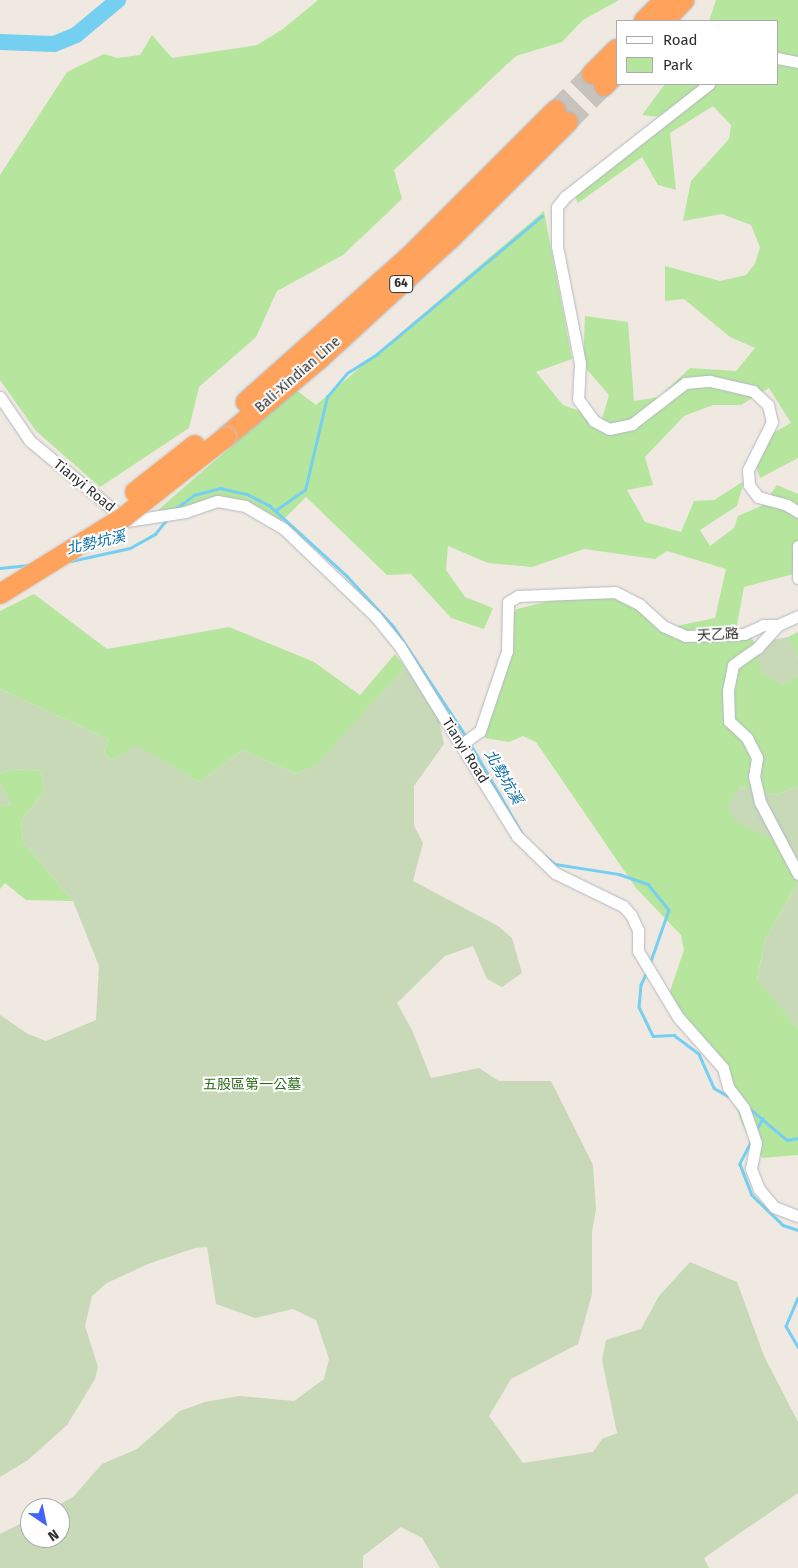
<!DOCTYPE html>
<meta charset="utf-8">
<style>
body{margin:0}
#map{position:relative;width:798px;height:1568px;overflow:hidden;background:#efe9e1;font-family:"Fira Sans","Noto Sans TC",sans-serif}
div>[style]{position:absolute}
.green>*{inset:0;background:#b6e59e}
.cemetery>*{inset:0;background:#c8d9b8}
.stream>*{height:2.5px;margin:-1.25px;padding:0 1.25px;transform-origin:1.25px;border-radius:1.25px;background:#75cff0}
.river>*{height:16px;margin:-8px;padding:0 8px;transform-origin:8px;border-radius:8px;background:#75cff0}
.highway-tunnel>*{height:20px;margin-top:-10px;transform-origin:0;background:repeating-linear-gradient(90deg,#c8c4bd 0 20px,transparent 0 30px)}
.roads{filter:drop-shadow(0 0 1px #b4b7c1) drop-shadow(0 0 1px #b4b7c1)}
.street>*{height:11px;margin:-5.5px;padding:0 5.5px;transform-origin:5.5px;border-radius:5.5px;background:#fff}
.highway>*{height:20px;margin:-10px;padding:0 10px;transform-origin:10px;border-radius:10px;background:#ffa35c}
.bridges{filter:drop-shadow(0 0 1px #c9c9c9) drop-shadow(0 0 1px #c9c9c9)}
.highway-bridge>*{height:20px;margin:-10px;padding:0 10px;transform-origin:10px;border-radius:10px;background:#ffa35c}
span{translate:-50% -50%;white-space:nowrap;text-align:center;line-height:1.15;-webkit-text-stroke:4px #fff;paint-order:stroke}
.shield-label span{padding:1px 4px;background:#fff;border:1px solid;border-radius:4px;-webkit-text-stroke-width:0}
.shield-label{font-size:12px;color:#2e2e2e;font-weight:700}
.street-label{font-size:14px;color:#2e2e2e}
.park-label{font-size:14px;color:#2c6e1b}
.water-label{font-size:15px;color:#0d6fa3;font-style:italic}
.legend{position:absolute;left:616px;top:20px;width:162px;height:65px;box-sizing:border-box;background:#fff;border:1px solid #ababab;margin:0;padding:6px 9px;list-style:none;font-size:15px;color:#2e2e2e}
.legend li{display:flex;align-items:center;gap:10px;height:25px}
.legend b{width:25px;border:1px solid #ababab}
.north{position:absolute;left:20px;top:1498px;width:50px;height:50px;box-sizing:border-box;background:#fff;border:1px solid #ababab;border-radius:50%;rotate:146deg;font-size:14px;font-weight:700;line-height:20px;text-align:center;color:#2e2e2e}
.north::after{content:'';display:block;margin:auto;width:18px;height:22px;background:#4264fb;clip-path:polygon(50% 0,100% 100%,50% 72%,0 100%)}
</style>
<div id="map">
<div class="green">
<div style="clip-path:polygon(318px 0,619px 0,583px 20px,562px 42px,516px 56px,394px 170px,402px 199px,343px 255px,277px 291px,256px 337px,199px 387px,189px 428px,100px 487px,36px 431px,0 380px,0 175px,67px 72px,104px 54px,117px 58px,140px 55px,152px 35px,172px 58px,257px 45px,283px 29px)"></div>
<div style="clip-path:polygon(716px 0,798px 0,798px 458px,760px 478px,752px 454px,759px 441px,791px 423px,769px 388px,741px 405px,713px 405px,684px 416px,645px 457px,653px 485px,627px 490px,645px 522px,681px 532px,694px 501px,714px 500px,744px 481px,737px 506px,700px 530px,710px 546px,734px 528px,738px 516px,763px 505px,777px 485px,798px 494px,798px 573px,744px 587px,737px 625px,756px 643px,782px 685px,798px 675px,798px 786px,776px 795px,739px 787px,797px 868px,797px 884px,765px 940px,757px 979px,798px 1028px,798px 1155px,762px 1158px,742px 1124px,723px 1069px,669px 994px,684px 950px,681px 935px,636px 888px,536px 742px,523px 736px,509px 742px,485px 738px,486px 714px,503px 674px,502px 626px,517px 609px,586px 592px,626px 599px,667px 628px,715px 618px,726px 569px,667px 551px,655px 559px,584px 549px,532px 567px,488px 563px,448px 546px,446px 570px,465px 597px,493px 608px,484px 629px,451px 618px,411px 574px,387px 575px,306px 497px,281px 522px,229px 499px,164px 519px,158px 510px,296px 390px,316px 405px,544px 211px,572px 359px,536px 372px,563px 405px,602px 419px,609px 395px,583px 365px,585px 316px,628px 322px,634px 401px,659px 397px,690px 368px,736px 371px,755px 348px,730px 337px,684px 299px,665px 301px,665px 266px,720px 281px,746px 275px,755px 264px,760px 247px,751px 225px,722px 214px,683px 221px,691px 181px,729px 139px,731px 125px,713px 106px,670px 133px,676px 190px,658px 185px,642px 157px,578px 203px,573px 193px,671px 118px,642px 115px,665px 84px,777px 84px,777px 21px,709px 21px)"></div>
<div style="clip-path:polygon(34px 594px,107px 649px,229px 627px,314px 662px,360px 695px,395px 654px,405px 667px,319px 763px,297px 774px,243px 750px,199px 782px,137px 746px,112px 760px,104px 754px,108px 739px,0 689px,0 611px)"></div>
<div style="clip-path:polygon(798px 632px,798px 658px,788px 637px)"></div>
<div style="clip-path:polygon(14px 769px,41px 771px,44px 792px,21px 820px,23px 842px,73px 901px,26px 900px,5px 883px,0 889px,0 807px,11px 804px,0 783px,0 774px)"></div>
</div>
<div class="cemetery">
<div style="clip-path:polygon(788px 637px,798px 658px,798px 675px,783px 685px,761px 673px,756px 643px)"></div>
<div style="clip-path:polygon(405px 667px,438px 715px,444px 744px,414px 786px,414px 826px,423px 843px,413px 881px,498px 926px,512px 938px,522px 973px,502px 987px,487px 979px,473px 946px,445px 956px,397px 1003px,412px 1030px,431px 1078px,479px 1068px,499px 1081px,551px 1081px,593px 1165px,596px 1209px,592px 1232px,592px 1294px,578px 1344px,511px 1379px,489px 1416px,523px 1463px,593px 1452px,602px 1439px,617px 1433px,602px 1360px,606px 1340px,641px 1329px,659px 1296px,690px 1262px,737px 1282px,764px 1356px,798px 1422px,798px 1493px,704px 1558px,709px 1568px,440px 1568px,422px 1538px,401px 1527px,363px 1556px,363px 1568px,0 1568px,0 1534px,30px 1519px,30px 1538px,60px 1538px,60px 1508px,53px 1508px,73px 1497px,102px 1464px,137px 1449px,180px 1411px,205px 1402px,239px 1396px,294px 1401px,324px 1379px,329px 1359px,316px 1320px,293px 1309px,255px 1318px,216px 1304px,207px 1247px,195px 1248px,148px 1264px,107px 1283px,92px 1296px,85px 1326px,98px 1367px,95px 1379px,67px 1425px,28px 1460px,0 1477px,0 1015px,28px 1034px,46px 1041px,96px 1020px,99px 966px,73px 901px,23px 842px,21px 820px,44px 792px,41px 771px,14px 769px,0 774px,0 689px,108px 739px,104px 754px,112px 760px,137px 745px,199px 782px,243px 750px,297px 774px,318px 763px)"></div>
<div style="clip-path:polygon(0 783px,11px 804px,0 807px)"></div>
<div style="clip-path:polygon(798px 786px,798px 1028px,757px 980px,765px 940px,797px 884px,797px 868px,777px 842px,735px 821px,727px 806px,739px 787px,776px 795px)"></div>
</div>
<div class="stream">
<div style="left:174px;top:510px;width:25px;rotate:-37deg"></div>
<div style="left:194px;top:495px;width:27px;rotate:-15deg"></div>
<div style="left:220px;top:488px;width:28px;rotate:13deg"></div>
<div style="left:247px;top:494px;width:25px;rotate:27deg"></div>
<div style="left:269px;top:505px;width:105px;rotate:42.3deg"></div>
<div style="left:347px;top:576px;width:69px;rotate:47.3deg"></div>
<div style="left:394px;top:627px;width:131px;rotate:56.6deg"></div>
<div style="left:276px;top:510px;width:35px;rotate:-35deg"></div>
<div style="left:305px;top:490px;width:96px;rotate:-76.7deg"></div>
<div style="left:327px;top:397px;width:31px;rotate:-50deg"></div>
<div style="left:347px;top:373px;width:36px;rotate:-32deg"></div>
<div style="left:377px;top:354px;width:215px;rotate:-39.9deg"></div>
<div style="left:71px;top:561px;width:60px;rotate:-12.4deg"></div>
<div style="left:130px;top:548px;width:29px;rotate:-29deg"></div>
<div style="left:155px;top:534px;width:21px;rotate:-51deg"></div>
<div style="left:0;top:568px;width:28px;rotate:-6deg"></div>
<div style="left:470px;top:743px;width:106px;rotate:60.1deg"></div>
<div style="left:545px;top:856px;width:13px;rotate:39deg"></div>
<div style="left:555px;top:864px;width:65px;rotate:8.9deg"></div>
<div style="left:619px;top:874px;width:31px;rotate:19deg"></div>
<div style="left:648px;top:884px;width:33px;rotate:51deg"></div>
<div style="left:669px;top:910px;width:57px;rotate:109.4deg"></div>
<div style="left:647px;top:972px;width:14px;rotate:115deg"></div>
<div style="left:641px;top:985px;width:22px;rotate:95deg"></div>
<div style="left:639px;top:1007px;width:32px;rotate:64deg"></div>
<div style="left:653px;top:1036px;width:21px;rotate:-3deg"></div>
<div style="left:674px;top:1035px;width:31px;rotate:37deg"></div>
<div style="left:699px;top:1054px;width:37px;rotate:66deg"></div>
<div style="left:714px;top:1088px;width:16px;rotate:30deg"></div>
<div style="left:748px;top:1107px;width:51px;rotate:40.2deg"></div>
<div style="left:787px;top:1140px;width:11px;rotate:-10deg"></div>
<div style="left:756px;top:1130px;width:13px;rotate:-61deg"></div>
<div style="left:752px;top:1140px;width:27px;rotate:117deg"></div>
<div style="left:740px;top:1164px;width:33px;rotate:69deg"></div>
<div style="left:752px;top:1195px;width:43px;rotate:44.1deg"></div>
<div style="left:783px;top:1225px;width:16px;rotate:18deg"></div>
<div style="left:798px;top:1298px;width:30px;rotate:113deg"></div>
<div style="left:786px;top:1326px;width:24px;rotate:60deg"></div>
</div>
<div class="river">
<div style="left:0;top:42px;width:54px;rotate:2.1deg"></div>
<div style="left:54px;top:44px;width:24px;rotate:-22deg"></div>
<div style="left:76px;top:35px;width:55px;rotate:-39.8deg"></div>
</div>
<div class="highway-tunnel">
<div style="left:556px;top:110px;width:51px;rotate:-45deg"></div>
<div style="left:568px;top:122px;width:51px;rotate:-45deg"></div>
</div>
<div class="roads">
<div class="street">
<div style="left:777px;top:58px;width:21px;rotate:11deg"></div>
<div style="left:709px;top:84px;width:183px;rotate:141.9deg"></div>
<div style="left:565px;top:197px;width:13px;rotate:129deg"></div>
<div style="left:557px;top:207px;width:39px;rotate:90deg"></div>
<div style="left:557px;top:246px;width:119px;rotate:78.9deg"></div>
<div style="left:580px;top:363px;width:36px;rotate:93deg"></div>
<div style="left:578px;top:399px;width:27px;rotate:54deg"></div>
<div style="left:594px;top:421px;width:17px;rotate:28deg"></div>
<div style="left:609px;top:429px;width:24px;rotate:-12deg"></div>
<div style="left:632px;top:424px;width:67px;rotate:-37.7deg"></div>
<div style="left:685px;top:383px;width:25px;rotate:-5deg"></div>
<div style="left:710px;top:381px;width:44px;rotate:13.1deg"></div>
<div style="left:753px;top:391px;width:21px;rotate:43deg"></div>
<div style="left:768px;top:405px;width:17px;rotate:77deg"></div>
<div style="left:772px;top:422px;width:54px;rotate:116.6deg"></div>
<div style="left:748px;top:470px;width:15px;rotate:86deg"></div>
<div style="left:749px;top:485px;width:15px;rotate:53deg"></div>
<div style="left:758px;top:497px;width:30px;rotate:15deg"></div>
<div style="left:787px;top:505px;width:13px;rotate:32deg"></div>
<div style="left:0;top:397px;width:53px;rotate:55.7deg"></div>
<div style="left:30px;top:441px;width:126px;rotate:39.5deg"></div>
<div style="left:127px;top:521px;width:59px;rotate:-8.8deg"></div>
<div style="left:185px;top:512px;width:34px;rotate:-19deg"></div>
<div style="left:217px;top:501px;width:28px;rotate:10deg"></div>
<div style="left:245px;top:506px;width:45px;rotate:30.5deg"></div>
<div style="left:284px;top:529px;width:127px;rotate:43.7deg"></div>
<div style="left:376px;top:617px;width:36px;rotate:51deg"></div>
<div style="left:399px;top:645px;width:225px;rotate:58.3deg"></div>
<div style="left:517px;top:836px;width:53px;rotate:44.2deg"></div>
<div style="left:555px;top:873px;width:76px;rotate:25.9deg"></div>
<div style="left:623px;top:906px;width:12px;rotate:48deg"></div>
<div style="left:631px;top:915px;width:17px;rotate:65deg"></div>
<div style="left:638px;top:930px;width:21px;rotate:90deg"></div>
<div style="left:638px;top:951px;width:77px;rotate:58.8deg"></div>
<div style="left:678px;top:1017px;width:68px;rotate:48.6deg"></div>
<div style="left:723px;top:1068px;width:20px;rotate:75deg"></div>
<div style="left:728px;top:1087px;width:26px;rotate:53deg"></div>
<div style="left:744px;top:1108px;width:37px;rotate:71deg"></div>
<div style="left:756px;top:1143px;width:26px;rotate:101deg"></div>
<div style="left:751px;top:1169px;width:22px;rotate:68deg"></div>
<div style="left:759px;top:1189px;width:23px;rotate:50deg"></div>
<div style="left:774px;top:1207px;width:26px;rotate:21deg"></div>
<div style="left:798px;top:546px;width:32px;rotate:90deg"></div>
<div style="left:778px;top:625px;width:22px;rotate:-24deg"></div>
<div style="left:462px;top:744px;width:22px;rotate:-36deg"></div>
<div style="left:480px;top:731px;width:84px;rotate:-71.4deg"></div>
<div style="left:507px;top:651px;width:49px;rotate:-88.8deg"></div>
<div style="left:508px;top:602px;width:12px;rotate:-31deg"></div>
<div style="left:518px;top:596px;width:97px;rotate:-2.4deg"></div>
<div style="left:615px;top:592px;width:28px;rotate:27deg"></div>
<div style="left:640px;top:605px;width:31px;rotate:42deg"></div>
<div style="left:663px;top:626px;width:24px;rotate:24deg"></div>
<div style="left:685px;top:636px;width:59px;rotate:-1.9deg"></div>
<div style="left:744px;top:634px;width:21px;rotate:-25deg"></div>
<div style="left:763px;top:625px;width:15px"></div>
<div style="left:778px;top:625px;width:31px;rotate:132deg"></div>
<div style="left:757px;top:648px;width:29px;rotate:145deg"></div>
<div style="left:733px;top:665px;width:26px;rotate:101deg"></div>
<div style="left:728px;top:691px;width:30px;rotate:88deg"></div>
<div style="left:729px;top:721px;width:25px;rotate:43deg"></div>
<div style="left:747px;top:738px;width:22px;rotate:63deg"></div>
<div style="left:757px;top:758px;width:18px;rotate:99deg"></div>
<div style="left:754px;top:776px;width:27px;rotate:77deg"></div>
<div style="left:760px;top:802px;width:81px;rotate:62.2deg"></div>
</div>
<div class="highway">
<div style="left:644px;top:21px;width:30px;rotate:-45deg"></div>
<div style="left:664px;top:21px;width:29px;rotate:-46deg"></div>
<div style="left:592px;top:74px;width:35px;rotate:-45deg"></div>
<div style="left:604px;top:86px;width:19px;rotate:-47deg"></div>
<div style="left:246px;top:402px;width:220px;rotate:-41.7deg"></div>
<div style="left:410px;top:256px;width:206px;rotate:-45deg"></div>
<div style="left:226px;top:437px;width:121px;rotate:-40deg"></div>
<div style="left:319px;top:359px;width:178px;rotate:-42.5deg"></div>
<div style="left:450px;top:239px;width:166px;rotate:-44.8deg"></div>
</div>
</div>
<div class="bridges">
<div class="highway-bridge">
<div style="left:135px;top:492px;width:76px;rotate:-38.1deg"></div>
<div style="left:0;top:594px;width:146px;rotate:-31.8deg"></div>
<div style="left:124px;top:517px;width:130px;rotate:-38.1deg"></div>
</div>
</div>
<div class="shield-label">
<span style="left:401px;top:284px">64</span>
</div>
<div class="street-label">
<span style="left:298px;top:375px;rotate:-41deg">Bali-Xindian Line</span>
<span style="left:84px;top:486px;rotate:39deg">Tianyi Road</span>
<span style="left:718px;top:635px;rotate:-3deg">天乙路</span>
<span style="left:465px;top:751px;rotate:58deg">Tianyi Road</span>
</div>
<div class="park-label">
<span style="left:252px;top:1085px">五股區第一公墓</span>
</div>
<div class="water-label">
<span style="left:96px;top:543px;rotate:-13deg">北勢坑溪</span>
<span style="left:503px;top:777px;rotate:60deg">北勢坑溪</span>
</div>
<ul class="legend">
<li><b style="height:6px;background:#fff"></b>Road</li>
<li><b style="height:14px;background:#b6e59e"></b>Park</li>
</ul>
<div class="north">N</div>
</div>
